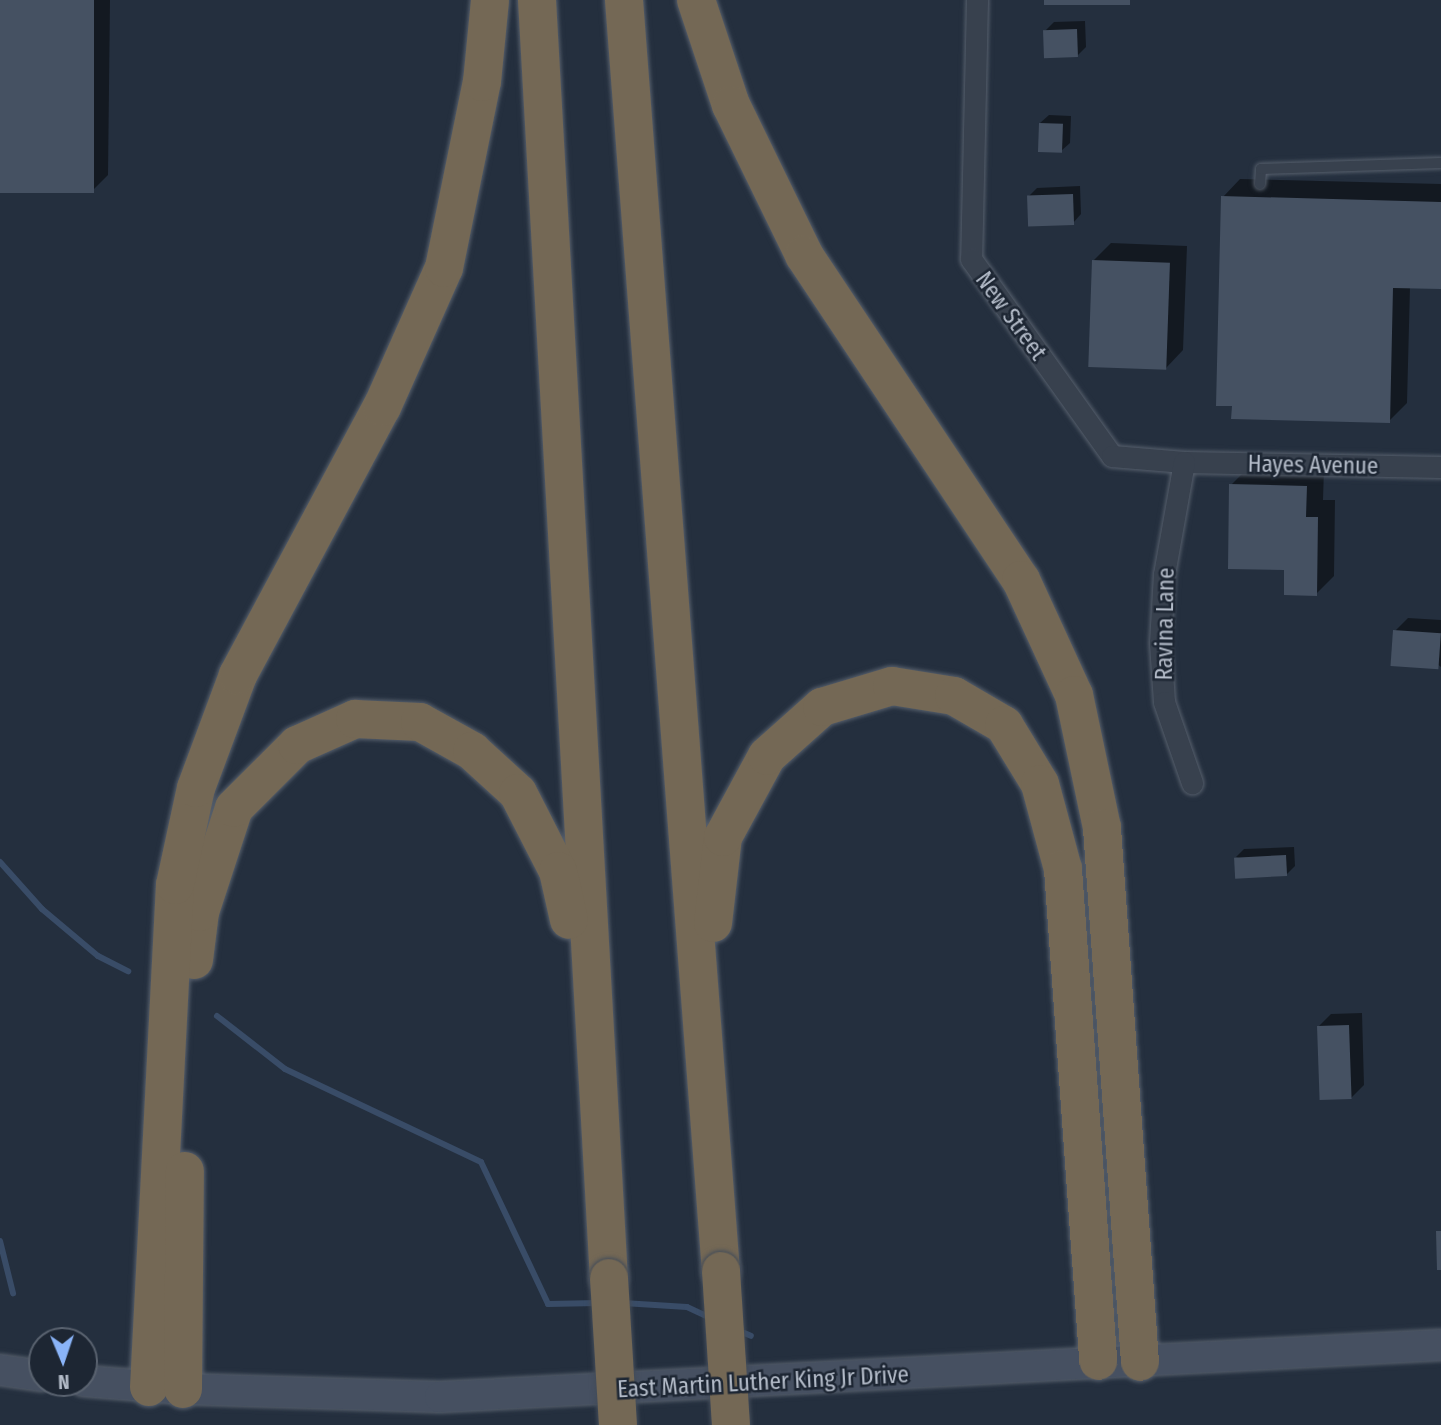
<!DOCTYPE html>
<style>
body{margin:0}
#map{position:relative;width:1441px;height:1425px;overflow:hidden;background:#242f3e;font-family:"Fira Sans Condensed",sans-serif}
div>[style]{position:absolute}
.shadow>*{inset:0;background:#0007}
.stream>*{height:6px;margin:-3px;padding:0 3px;transform-origin:3px;border-radius:3px;background:#394c67}
.building>*{inset:0;background:#455162;transform-origin:0 0}
.roads{filter:drop-shadow(0 0 2px #565f6c) drop-shadow(0 0 2px #565f6c)}
.service>*{height:10px;margin:-5px;padding:0 5px;transform-origin:5px;border-radius:5px;background:#38414e}
.minor>*{height:21px;margin:-10.5px;padding:0 10.5px;transform-origin:10.5px;border-radius:10.5px;background:#38414e}
.secondary>*{height:30px;margin:-15px;padding:0 15px;transform-origin:15px;border-radius:15px;background:#465061}
.motorway>*{height:38px;margin:-19px;padding:0 19px;transform-origin:19px;border-radius:19px;background:#746855}
.bridges{filter:drop-shadow(0 0 2px #434c59) drop-shadow(0 0 2px #434c59)}
.motorway-bridge>*{height:38px;margin:-19px;padding:0 19px;transform-origin:19px;border-radius:19px;background:#746855}
span{translate:-50% -50%;white-space:nowrap;text-align:center;line-height:1.15;-webkit-text-stroke:5px #1d2633;paint-order:stroke}
.street-label{font-size:23px;color:#b4bcc9}
.north{position:absolute;left:28px;top:1327px;width:70px;height:70px;box-sizing:border-box;background:#1d2633;border:2px solid #59626f;border-radius:50%;rotate:178deg;font-size:19px;font-weight:700;line-height:28px;text-align:center;color:#b4bcc9}
.north::after{content:'';display:block;margin:auto;width:24px;height:32px;background:#8ab4f8;clip-path:polygon(50% 0,100% 100%,50% 72%,0 100%)}
</style>
<div id="map">
<div class="shadow">
<div style="clip-path:polygon(0 0,110px 0,108px 175px,90px 193px,0 191px)"></div>
<div style="clip-path:polygon(1085px 21px,1086px 47px,1078px 55px,1045px 31px,1054px 22px)"></div>
<div style="clip-path:polygon(1049px 115px,1071px 116px,1070px 143px,1061px 151px,1040px 123px)"></div>
<div style="clip-path:polygon(1240px 179px,1441px 184px,1441px 287px,1410px 287px,1407px 403px,1389px 421px,1223px 197px)"></div>
<div style="clip-path:polygon(1080px 186px,1081px 214px,1073px 223px,1029px 196px,1037px 188px)"></div>
<div style="clip-path:polygon(1111px 243px,1187px 246px,1183px 350px,1166px 368px,1093px 261px)"></div>
<div style="clip-path:polygon(1248px 468px,1324px 469px,1323px 500px,1335px 500px,1334px 576px,1316px 594px,1286px 568px,1231px 485px)"></div>
<div style="clip-path:polygon(1408px 618px,1441px 620px,1441px 667px,1395px 631px)"></div>
<div style="clip-path:polygon(1294px 847px,1295px 866px,1286px 875px,1236px 857px,1244px 849px)"></div>
<div style="clip-path:polygon(1362px 1013px,1364px 1085px,1351px 1098px,1318px 1027px,1331px 1014px)"></div>
</div>
<div class="stream">
<div style="left:0;top:862px;width:63px;rotate:48.2deg"></div>
<div style="left:42px;top:909px;width:73px;rotate:40deg"></div>
<div style="left:98px;top:956px;width:34px;rotate:27deg"></div>
<div style="left:217px;top:1016px;width:86px;rotate:37.9deg"></div>
<div style="left:285px;top:1069px;width:217px;rotate:25.4deg"></div>
<div style="left:481px;top:1162px;width:157px;rotate:64.7deg"></div>
<div style="left:548px;top:1304px;width:50px;rotate:-1.1deg"></div>
<div style="left:0;top:1241px;width:54px;rotate:76deg"></div>
<div style="left:623px;top:1303px;width:64px;rotate:3.6deg"></div>
<div style="left:687px;top:1307px;width:26px;rotate:25deg"></div>
<div style="left:737px;top:1330px;width:15px;rotate:23deg"></div>
</div>
<div class="building">
<div style="left:0;top:0;width:94px;height:193px"></div>
<div style="left:1044px;top:0;width:86px;height:5px"></div>
<div style="left:1077px;top:29px;width:28px;height:34px;rotate:88deg"></div>
<div style="left:1039px;top:123px;width:24px;height:29px;rotate:2deg"></div>
<div style="left:1073px;top:194px;width:31px;height:46px;rotate:88deg"></div>
<div style="clip-path:polygon(1221px 196px,1441px 202px,1441px 289px,1393px 288px,1390px 423px,1231px 419px,1232px 406px,1216px 406px)"></div>
<div style="left:1092px;top:260px;width:78px;height:107px;rotate:2deg"></div>
<div style="clip-path:polygon(1229px 484px,1307px 486px,1306px 517px,1318px 517px,1317px 596px,1284px 595px,1284px 570px,1228px 569px)"></div>
<div style="left:1393px;top:630px;width:48px;height:36px;rotate:4deg"></div>
<div style="left:1286px;top:855px;width:21px;height:52px;rotate:87deg"></div>
<div style="left:1349px;top:1025px;width:74px;height:32px;rotate:88deg"></div>
<div style="clip-path:polygon(1436px 1231px,1441px 1231px,1441px 1270px,1437px 1270px)"></div>
</div>
<div class="roads">
<div class="service">
<div style="left:1260px;top:184px;width:15px;rotate:-86deg"></div>
<div style="left:1261px;top:169px;width:180px;rotate:-1.9deg"></div>
</div>
<div class="minor">
<div style="left:977px;top:0;width:259px;rotate:91.3deg"></div>
<div style="left:971px;top:259px;width:242px;rotate:54.4deg"></div>
<div style="left:1112px;top:456px;width:72px;rotate:4.8deg"></div>
<div style="left:1184px;top:462px;width:257px;rotate:1.1deg"></div>
<div style="left:1184px;top:462px;width:114px;rotate:100.1deg"></div>
<div style="left:1164px;top:574px;width:69px;rotate:93.3deg"></div>
<div style="left:1160px;top:643px;width:59px;rotate:86.1deg"></div>
<div style="left:1164px;top:702px;width:86px;rotate:70.9deg"></div>
</div>
<div class="secondary">
<div style="left:0;top:1370px;width:42px;rotate:8.1deg"></div>
<div style="left:84px;top:1381px;width:99px;rotate:4.6deg"></div>
<div style="left:183px;top:1389px;width:257px;rotate:1.8deg"></div>
<div style="left:440px;top:1397px;width:1002px;rotate:-2.97deg"></div>
</div>
<div class="motorway">
<div style="left:537px;top:0;width:1280px;rotate:86.78deg"></div>
<div style="left:624px;top:0;width:1275px;rotate:85.64deg"></div>
<div style="left:696px;top:0;width:111px;rotate:71.6deg"></div>
<div style="left:731px;top:105px;width:167px;rotate:64deg"></div>
<div style="left:804px;top:255px;width:391px;rotate:56.3deg"></div>
<div style="left:1021px;top:580px;width:127px;rotate:65.3deg"></div>
<div style="left:1074px;top:695px;width:136px;rotate:78.1deg"></div>
<div style="left:1102px;top:828px;width:535px;rotate:85.93deg"></div>
<div style="left:713px;top:923px;width:87px;rotate:-83.4deg"></div>
<div style="left:723px;top:837px;width:92px;rotate:-61.5deg"></div>
<div style="left:767px;top:756px;width:74px;rotate:-41.7deg"></div>
<div style="left:822px;top:707px;width:73px;rotate:-16.7deg"></div>
<div style="left:892px;top:686px;width:63px;rotate:9.2deg"></div>
<div style="left:954px;top:696px;width:58px;rotate:30.1deg"></div>
<div style="left:1004px;top:725px;width:69px;rotate:58.6deg"></div>
<div style="left:1040px;top:784px;width:88px;rotate:74.9deg"></div>
<div style="left:1063px;top:869px;width:493px;rotate:85.9deg"></div>
<div style="left:194px;top:960px;width:48px;rotate:-82.9deg"></div>
<div style="left:200px;top:912px;width:109px;rotate:-71.9deg"></div>
<div style="left:234px;top:808px;width:89px;rotate:-45deg"></div>
<div style="left:297px;top:745px;width:64px;rotate:-24.1deg"></div>
<div style="left:355px;top:719px;width:65px;rotate:2.6deg"></div>
<div style="left:420px;top:722px;width:60px;rotate:29.1deg"></div>
<div style="left:472px;top:751px;width:62px;rotate:42.4deg"></div>
<div style="left:518px;top:793px;width:88px;rotate:62.9deg"></div>
<div style="left:558px;top:871px;width:50px;rotate:77.3deg"></div>
<div style="left:149px;top:1387px;width:503px;rotate:-87.04deg"></div>
<div style="left:175px;top:885px;width:99px;rotate:-77.8deg"></div>
<div style="left:196px;top:788px;width:121px;rotate:-69.6deg"></div>
<div style="left:238px;top:675px;width:304px;rotate:-61.8deg"></div>
<div style="left:382px;top:407px;width:152px;rotate:-66deg"></div>
<div style="left:444px;top:268px;width:190px;rotate:-78.5deg"></div>
<div style="left:482px;top:82px;width:82px;rotate:-84.4deg"></div>
<div style="left:183px;top:1389px;width:218px;rotate:-89.5deg"></div>
</div>
</div>
<div class="bridges">
<div class="motorway-bridge">
<div style="left:721px;top:1271px;width:154px;rotate:86.3deg"></div>
<div style="left:609px;top:1278px;width:147px;rotate:86.5deg"></div>
</div>
</div>
<div class="street-label">
<span style="left:1011px;top:316px;rotate:54deg">New Street</span>
<span style="left:1313px;top:465px;rotate:1deg">Hayes Avenue</span>
<span style="left:1165px;top:624px;rotate:-89deg">Ravina Lane</span>
<span style="left:763px;top:1382px;rotate:-3deg">East Martin Luther King Jr Drive</span>
</div>
<div class="north">N</div>
</div>
